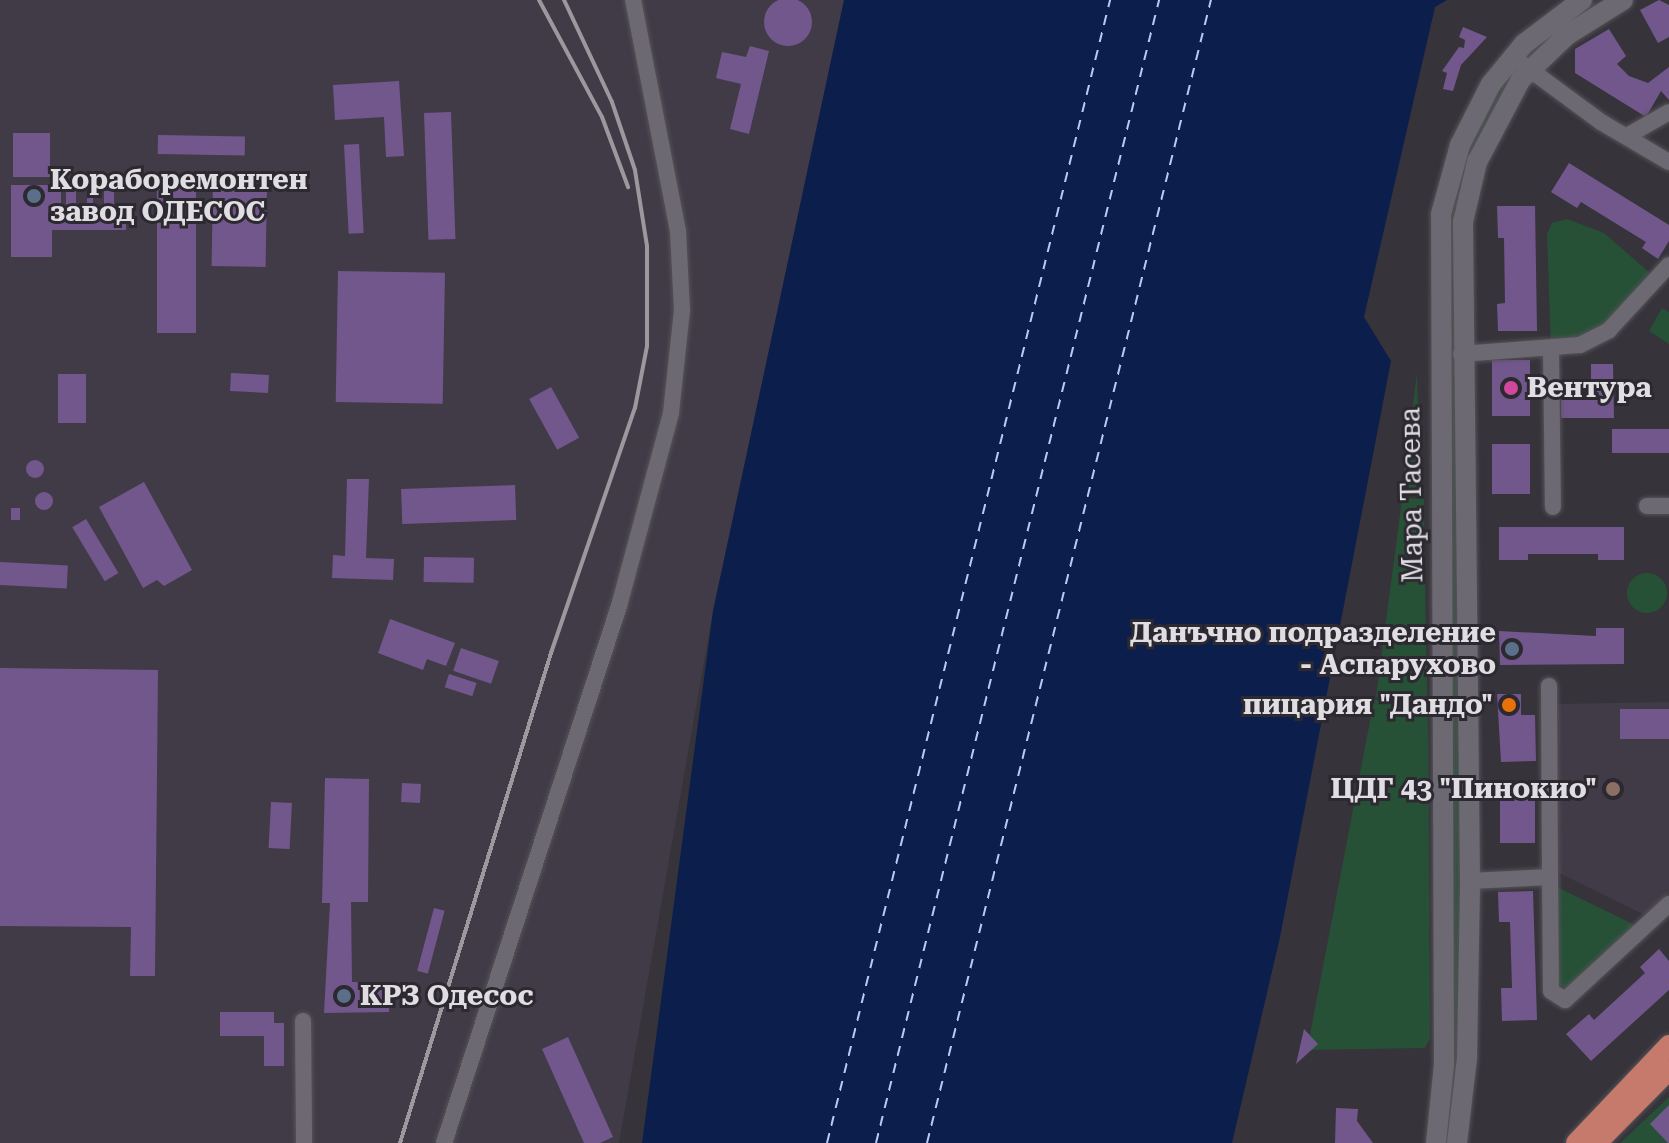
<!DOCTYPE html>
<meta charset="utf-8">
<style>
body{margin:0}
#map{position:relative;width:1669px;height:1143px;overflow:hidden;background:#36333a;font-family:"Roboto Serif",serif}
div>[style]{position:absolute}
.built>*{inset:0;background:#413b48}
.green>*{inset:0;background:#265137}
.round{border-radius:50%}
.water>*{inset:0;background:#0c1e4c}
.ferry>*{height:2px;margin-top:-1px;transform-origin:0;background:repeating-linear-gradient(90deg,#b4cbfb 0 10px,transparent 0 18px)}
.building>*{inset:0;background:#72578d;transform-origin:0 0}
.roads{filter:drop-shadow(0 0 2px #555257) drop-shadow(0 0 2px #555257)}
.street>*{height:16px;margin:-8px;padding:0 8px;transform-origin:8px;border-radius:8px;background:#6d6972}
.secondary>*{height:20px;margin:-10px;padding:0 10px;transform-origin:10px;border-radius:10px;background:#6d6972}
.primary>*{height:20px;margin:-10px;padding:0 10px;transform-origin:10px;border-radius:10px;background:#c57a6b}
.rail>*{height:4px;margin:-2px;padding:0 2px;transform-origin:2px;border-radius:2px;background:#9c999e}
.dots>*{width:22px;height:22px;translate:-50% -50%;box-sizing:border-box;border:4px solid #2c2930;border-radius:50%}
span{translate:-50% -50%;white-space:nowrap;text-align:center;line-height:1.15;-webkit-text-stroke:6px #2c2930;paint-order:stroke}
.poi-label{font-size:28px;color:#e1dee3;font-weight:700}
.left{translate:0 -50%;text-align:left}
.right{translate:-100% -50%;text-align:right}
.street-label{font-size:28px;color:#e1dee3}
</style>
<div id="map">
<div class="built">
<div style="clip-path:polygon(0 0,844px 0,713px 611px,619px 1143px,0 1143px)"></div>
<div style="clip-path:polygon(1669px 702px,1669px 893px,1647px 916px,1559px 873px,1557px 704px)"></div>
</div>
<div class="green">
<div style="clip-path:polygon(1502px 85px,1507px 87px,1468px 190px,1457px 1143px,1436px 1143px,1446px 217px,1465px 150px)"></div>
<div style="clip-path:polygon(1567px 219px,1604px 233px,1658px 280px,1609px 330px,1551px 349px,1547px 234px,1552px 223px)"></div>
<div style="clip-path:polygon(1662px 308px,1669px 312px,1669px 344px,1649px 331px)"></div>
<div style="clip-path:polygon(1417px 373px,1420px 490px,1402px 490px)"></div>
<div style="clip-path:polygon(1424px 498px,1427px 696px,1376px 697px,1402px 499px)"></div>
<div class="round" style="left:1627px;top:573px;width:40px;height:40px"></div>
<div style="clip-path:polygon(1428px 699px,1430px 1038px,1425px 1048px,1307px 1050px,1374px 700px)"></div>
<div style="clip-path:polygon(1557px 887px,1639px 927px,1571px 988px,1558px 985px)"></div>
<div style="clip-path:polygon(1669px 1097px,1669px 1143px,1620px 1143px)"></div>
</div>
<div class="water">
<div style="clip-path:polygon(844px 0,1447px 0,1435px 7px,1364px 317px,1391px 361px,1280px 937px,1232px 1143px,642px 1143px,713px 611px)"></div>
</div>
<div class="ferry">
<div style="left:827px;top:1143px;width:1178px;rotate:-76.09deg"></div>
<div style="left:876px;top:1143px;width:1178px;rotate:-76.09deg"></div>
<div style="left:927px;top:1143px;width:1178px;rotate:-76.05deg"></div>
</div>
<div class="building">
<div class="round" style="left:764px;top:-2px;width:48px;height:48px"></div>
<div style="clip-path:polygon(1659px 0,1669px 5px,1669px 37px,1658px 43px,1640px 10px)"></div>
<div style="clip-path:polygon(1463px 27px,1487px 37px,1461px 65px,1453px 91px,1443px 89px,1447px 73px,1442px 71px,1459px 47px,1464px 48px,1465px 40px,1459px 37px)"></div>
<div style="clip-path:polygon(1609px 29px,1626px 56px,1617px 64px,1629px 76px,1648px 83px,1669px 67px,1669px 100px,1661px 91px,1646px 117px,1575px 73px,1575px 49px)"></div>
<div style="clip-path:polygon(750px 46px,769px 51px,749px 134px,730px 129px,741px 84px,716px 78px,722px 52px,746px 57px)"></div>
<div style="clip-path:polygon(399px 81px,404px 156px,386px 157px,384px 117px,335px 120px,333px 85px)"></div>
<div style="left:451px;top:112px;width:127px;height:27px;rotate:88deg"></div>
<div style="left:13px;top:133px;width:37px;height:44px"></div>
<div style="left:158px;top:135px;width:87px;height:19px;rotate:1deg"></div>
<div style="left:359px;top:144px;width:89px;height:15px;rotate:87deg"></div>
<div style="clip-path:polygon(1569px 163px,1669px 225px,1669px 241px,1658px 259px,1642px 248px,1646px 242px,1581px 202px,1577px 208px,1551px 192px)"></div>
<div style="left:157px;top:181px;width:39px;height:152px"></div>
<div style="clip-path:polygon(11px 185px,52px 185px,52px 191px,61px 191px,61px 208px,66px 208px,66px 191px,76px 191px,76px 211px,87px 211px,87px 195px,93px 195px,93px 210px,104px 210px,104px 191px,114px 191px,114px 207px,126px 207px,126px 230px,52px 230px,52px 257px,11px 257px)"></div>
<div style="left:213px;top:185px;width:54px;height:81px;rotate:1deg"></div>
<div style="clip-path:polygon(1497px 206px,1535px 206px,1537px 331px,1498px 331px,1497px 304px,1505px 303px,1504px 238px,1498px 238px)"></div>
<div style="left:338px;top:271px;width:107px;height:131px;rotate:1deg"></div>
<div style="left:1492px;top:360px;width:38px;height:56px"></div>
<div style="clip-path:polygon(1591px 364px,1613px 364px,1614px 418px,1561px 418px,1561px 397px,1591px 396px)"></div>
<div style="left:231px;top:373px;width:38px;height:18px;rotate:3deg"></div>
<div style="left:58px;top:374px;width:28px;height:49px"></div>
<div style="left:551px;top:387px;width:58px;height:25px;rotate:61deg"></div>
<div style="left:1669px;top:429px;width:24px;height:57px;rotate:90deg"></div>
<div style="left:1492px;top:444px;width:38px;height:50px"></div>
<div class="round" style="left:26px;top:460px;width:18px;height:18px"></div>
<div style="clip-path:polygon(347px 479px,369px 479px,366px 558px,394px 559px,393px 580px,332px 578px,333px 555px,345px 556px)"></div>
<div style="clip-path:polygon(144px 482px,192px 570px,164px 586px,157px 580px,143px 588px,99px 507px)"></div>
<div style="left:515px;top:485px;width:35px;height:114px;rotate:88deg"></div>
<div class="round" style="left:35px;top:492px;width:18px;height:18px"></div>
<div style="left:11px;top:508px;width:9px;height:12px"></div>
<div style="left:86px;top:519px;width:63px;height:16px;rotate:59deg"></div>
<div style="clip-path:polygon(1499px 527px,1624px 527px,1624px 560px,1598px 560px,1598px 554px,1528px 554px,1528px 560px,1499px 560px)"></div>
<div style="left:424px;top:557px;width:50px;height:25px;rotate:1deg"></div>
<div style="left:0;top:562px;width:68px;height:23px;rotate:3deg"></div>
<div style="clip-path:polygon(390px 619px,455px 643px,446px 666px,427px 659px,423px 670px,378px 653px)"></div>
<div style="clip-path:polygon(1596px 628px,1624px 628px,1624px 664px,1500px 665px,1499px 631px,1596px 636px)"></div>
<div style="left:461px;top:648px;width:40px;height:24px;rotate:19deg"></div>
<div style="clip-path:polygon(0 668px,158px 670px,155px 976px,130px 976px,131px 927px,0 926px)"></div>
<div style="left:449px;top:674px;width:29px;height:14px;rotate:18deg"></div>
<div style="clip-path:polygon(1497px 694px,1521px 694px,1521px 715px,1535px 715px,1536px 761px,1501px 762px)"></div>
<div style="left:1669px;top:709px;width:30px;height:49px;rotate:90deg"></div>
<div style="clip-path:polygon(325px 778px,369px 779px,368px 902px,351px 902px,352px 982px,389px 982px,389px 1012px,324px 1013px,330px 903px,322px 903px)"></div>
<div style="left:402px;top:783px;width:19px;height:19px;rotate:3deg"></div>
<div style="left:1500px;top:794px;width:35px;height:49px"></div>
<div style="left:271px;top:802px;width:21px;height:46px;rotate:3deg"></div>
<div style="clip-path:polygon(1533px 891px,1537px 1020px,1502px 1021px,1501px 988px,1512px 988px,1510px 922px,1499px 922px,1498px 892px)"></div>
<div style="left:434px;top:908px;width:11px;height:65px;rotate:15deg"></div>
<div style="clip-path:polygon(1659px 949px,1669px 961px,1669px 990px,1591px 1061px,1566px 1034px,1589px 1014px,1594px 1020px,1645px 973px,1640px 967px)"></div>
<div style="clip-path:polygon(220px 1012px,274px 1012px,274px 1023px,284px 1023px,284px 1066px,264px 1066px,264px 1036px,220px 1036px)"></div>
<div style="clip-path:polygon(1304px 1029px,1318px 1044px,1296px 1064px)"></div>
<div style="clip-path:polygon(568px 1037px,613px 1137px,600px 1143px,584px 1143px,542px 1049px)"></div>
<div style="clip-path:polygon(1669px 1105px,1669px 1143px,1668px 1143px,1650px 1124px)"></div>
<div style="clip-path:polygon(1336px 1108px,1358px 1109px,1357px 1121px,1373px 1143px,1335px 1143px)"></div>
</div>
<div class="roads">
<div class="street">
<div style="left:1521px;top:63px;width:99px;rotate:36.4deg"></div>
<div style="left:1601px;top:122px;width:79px;rotate:30.5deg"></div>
<div style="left:1627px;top:136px;width:48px;rotate:-29.7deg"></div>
<div style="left:1551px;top:349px;width:158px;rotate:89.3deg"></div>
<div style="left:1461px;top:354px;width:119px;rotate:-4.3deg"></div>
<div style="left:1580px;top:345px;width:33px;rotate:-27deg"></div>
<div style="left:1609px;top:330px;width:88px;rotate:-47.3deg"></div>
<div style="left:1647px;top:506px;width:22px"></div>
<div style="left:1549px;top:686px;width:191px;rotate:89.7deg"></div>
<div style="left:1470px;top:881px;width:80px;rotate:-2.9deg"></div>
<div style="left:1550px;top:877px;width:114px;rotate:89.5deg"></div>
<div style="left:1551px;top:991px;width:17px;rotate:33deg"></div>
<div style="left:1565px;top:1000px;width:142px;rotate:-42.7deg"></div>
<div style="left:303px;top:1021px;width:122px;rotate:89.5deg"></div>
<div style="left:444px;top:1143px;width:565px;rotate:-71.95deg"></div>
<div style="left:619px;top:606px;width:200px;rotate:-74.9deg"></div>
<div style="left:671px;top:413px;width:104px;rotate:-83.9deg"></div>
<div style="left:682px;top:310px;width:79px;rotate:-92.9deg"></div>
<div style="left:678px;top:231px;width:235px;rotate:-101deg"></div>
</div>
<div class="secondary">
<div style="left:1436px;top:1143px;width:79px;rotate:-84.2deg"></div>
<div style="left:1444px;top:1064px;width:850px;rotate:-90.2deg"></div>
<div style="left:1441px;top:214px;width:72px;rotate:-74.6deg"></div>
<div style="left:1460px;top:145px;width:68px;rotate:-63.1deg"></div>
<div style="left:1491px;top:84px;width:52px;rotate:-50.5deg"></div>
<div style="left:1524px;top:44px;width:73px;rotate:-37.2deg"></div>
<div style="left:1457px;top:1143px;width:86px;rotate:-83.3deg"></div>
<div style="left:1467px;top:1058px;width:177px;rotate:-89deg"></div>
<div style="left:1470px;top:881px;width:659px;rotate:-90.61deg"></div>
<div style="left:1463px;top:222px;width:62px;rotate:-76.9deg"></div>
<div style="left:1477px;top:162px;width:94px;rotate:-62.1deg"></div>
<div style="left:1521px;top:79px;width:64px;rotate:-43.7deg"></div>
<div style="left:1567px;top:35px;width:66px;rotate:-32deg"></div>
</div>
<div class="primary">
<div style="left:1576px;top:1143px;width:135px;rotate:-46.5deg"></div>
<div style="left:1597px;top:1143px;width:103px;rotate:-45.4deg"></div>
</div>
</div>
<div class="rail">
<div style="left:539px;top:0;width:133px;rotate:61.7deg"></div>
<div style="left:602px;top:117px;width:75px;rotate:69.6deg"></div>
<div style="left:400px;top:1143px;width:513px;rotate:-72.87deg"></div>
<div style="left:551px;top:653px;width:259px;rotate:-71.1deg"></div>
<div style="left:635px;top:408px;width:63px;rotate:-79deg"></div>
<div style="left:647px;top:346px;width:100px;rotate:-90deg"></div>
<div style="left:647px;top:246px;width:77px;rotate:-99deg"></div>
<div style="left:635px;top:170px;width:72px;rotate:-108.7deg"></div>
<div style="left:612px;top:102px;width:113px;rotate:-115.2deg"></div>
</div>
<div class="dots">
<div style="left:34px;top:196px;background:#5c6f8a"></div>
<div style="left:1511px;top:388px;background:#d1479c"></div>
<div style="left:1512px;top:649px;background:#5c6f8a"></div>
<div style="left:1509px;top:705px;background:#e8710a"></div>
<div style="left:1613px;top:789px;background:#8d6e63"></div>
<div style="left:344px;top:996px;background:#5c6f8a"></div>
</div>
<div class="poi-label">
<span class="left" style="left:50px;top:196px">Кораборемонтен<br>завод ОДЕСОС</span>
<span class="left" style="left:1527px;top:388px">Вентура</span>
<span class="right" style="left:1496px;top:649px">Данъчно подразделение<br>- Аспарухово</span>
<span class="right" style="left:1493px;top:705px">пицария "Дандо"</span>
<span class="right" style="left:1597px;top:789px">ЦДГ 43 "Пинокио"</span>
<span class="left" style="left:360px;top:996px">КРЗ Одесос</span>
</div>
<div class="street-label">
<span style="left:1412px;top:495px;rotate:-91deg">Мара Тасева</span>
</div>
</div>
